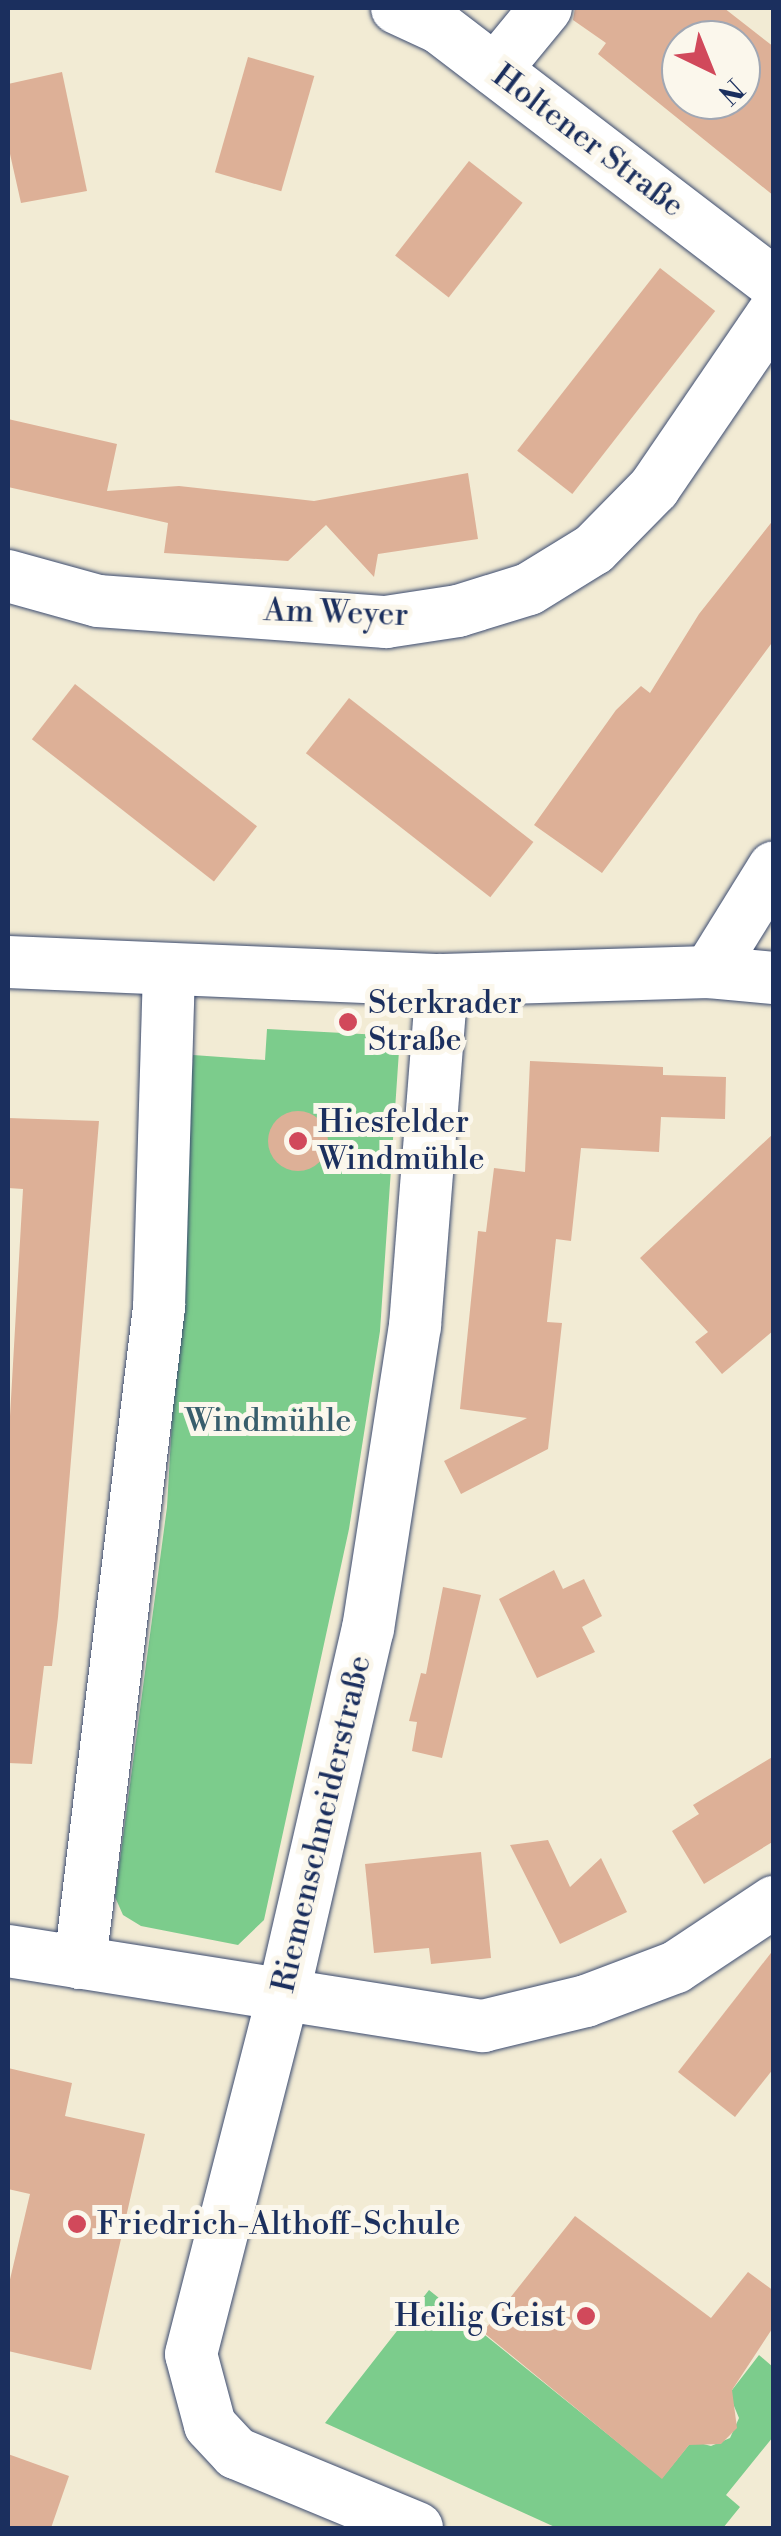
<!DOCTYPE html>
<meta charset="utf-8">
<style>
body{margin:0}
#map{position:relative;width:781px;height:2536px;overflow:hidden;background:#f2ebd4;font-family:"Libre Bodoni",serif}
div>[style]{position:absolute}
.green>*{inset:0;background:#7ccc8c}
.building>*{inset:0;background:#ddb097;transform-origin:0 0}
.round{border-radius:50%}
.roads{filter:drop-shadow(0 0 2px #3b4b70) drop-shadow(0 0 2px #3b4b70)}
.minor>*{height:52px;margin:-26px;padding:0 26px;transform-origin:26px;border-radius:26px;background:#fff}
.dots>*{width:28px;height:28px;translate:-50% -50%;box-sizing:border-box;border:5px solid #fbf7ec;border-radius:50%}
span{translate:-50% -50%;white-space:nowrap;text-align:center;line-height:1.15;-webkit-text-stroke:10px #fbf7ec;paint-order:stroke}
.street-label{font-size:32px;color:#1b2f5e}
.poi-label{font-size:32px;color:#1b2f5e}
.left{translate:0 -50%;text-align:left}
.right{translate:-100% -50%;text-align:right}
.park-label{font-size:32px;color:#385e6c}
.frame{position:absolute;inset:0;border:10px solid #1b2f5e;pointer-events:none}
.north{position:absolute;left:661px;top:20px;width:100px;height:100px;box-sizing:border-box;background:#fbf7ec;border:2px solid #a1a7b3;border-radius:50%;rotate:137deg;font-size:28px;font-weight:700;line-height:40px;text-align:center;color:#1b2f5e}
.north::after{content:'';display:block;margin:auto;width:35px;height:45px;background:#d1495b;clip-path:polygon(50% 0,100% 100%,50% 72%,0 100%)}
</style>
<div id="map">
<div class="green">
<div style="clip-path:polygon(267px 1029px,400px 1036px,380px 1331px,349px 1529px,264px 1920px,238px 1945px,141px 1926px,123px 1915px,115px 1897px,167px 1507px,193px 1055px,265px 1060px)"></div>
<div style="clip-path:polygon(429px 2290px,662px 2478px,692px 2441px,711px 2446px,730px 2438px,739px 2418px,729px 2394px,759px 2355px,773px 2367px,773px 2437px,726px 2495px,740px 2507px,723px 2528px,557px 2528px,325px 2423px)"></div>
</div>
<div class="building">
<div style="clip-path:polygon(evenodd,575px 8px,724px 8px,774px 47px,774px 196px,598px 54px,606px 43px,573px 20px,575px 8px,681px 40px,741px 40px,741px 100px,681px 100px,681px 40px)"></div>
<div style="left:248px;top:57px;width:69px;height:120px;rotate:16deg"></div>
<div style="clip-path:polygon(62px 72px,87px 191px,21px 203px,8px 145px,8px 84px)"></div>
<div style="left:469px;top:161px;width:68px;height:120px;rotate:38deg"></div>
<div style="left:660px;top:268px;width:70px;height:232px;rotate:38deg"></div>
<div style="clip-path:polygon(8px 419px,117px 444px,107px 491px,179px 486px,314px 501px,468px 473px,478px 539px,378px 554px,374px 577px,326px 525px,288px 561px,164px 553px,168px 523px,8px 487px)"></div>
<div style="clip-path:polygon(774px 519px,774px 640px,602px 873px,534px 825px,616px 710px,641px 686px,650px 693px,699px 614px)"></div>
<div style="left:75px;top:684px;width:231px;height:70px;rotate:38deg"></div>
<div style="left:349px;top:698px;width:234px;height:70px;rotate:38deg"></div>
<div style="clip-path:polygon(530px 1061px,663px 1067px,663px 1075px,726px 1077px,725px 1119px,661px 1117px,659px 1152px,581px 1148px,571px 1241px,556px 1239px,547px 1322px,562px 1323px,548px 1449px,461px 1494px,444px 1461px,527px 1418px,460px 1409px,478px 1231px,486px 1232px,494px 1168px,525px 1172px)"></div>
<div class="round" style="left:268px;top:1111px;width:60px;height:60px"></div>
<div style="clip-path:polygon(8px 1118px,99px 1121px,58px 1617px,52px 1666px,44px 1666px,32px 1764px,8px 1763px,8px 1451px,23px 1189px,8px 1188px)"></div>
<div style="clip-path:polygon(774px 1133px,774px 1330px,722px 1374px,695px 1342px,708px 1332px,640px 1258px)"></div>
<div style="clip-path:polygon(554px 1570px,563px 1589px,584px 1579px,602px 1616px,582px 1627px,595px 1652px,537px 1678px,499px 1599px)"></div>
<div style="clip-path:polygon(443px 1587px,481px 1595px,442px 1758px,412px 1751px,417px 1722px,409px 1721px,421px 1673px,426px 1674px)"></div>
<div style="clip-path:polygon(774px 1756px,774px 1841px,704px 1884px,672px 1831px,699px 1814px,693px 1805px)"></div>
<div style="clip-path:polygon(548px 1840px,570px 1887px,601px 1858px,627px 1912px,560px 1944px,510px 1845px)"></div>
<div style="clip-path:polygon(481px 1852px,491px 1958px,431px 1964px,429px 1948px,374px 1953px,365px 1864px)"></div>
<div style="clip-path:polygon(774px 1949px,774px 2068px,735px 2117px,678px 2072px)"></div>
<div style="clip-path:polygon(8px 2068px,72px 2083px,65px 2116px,145px 2134px,91px 2370px,8px 2351px,8px 2288px,30px 2194px,8px 2189px)"></div>
<div style="clip-path:polygon(575px 2216px,711px 2318px,748px 2272px,774px 2291px,774px 2326px,732px 2390px,737px 2428px,721px 2444px,689px 2445px,662px 2479px,483px 2332px)"></div>
<div style="clip-path:polygon(8px 2454px,69px 2476px,51px 2528px,8px 2528px)"></div>
</div>
<div class="roads">
<div class="minor">
<div style="left:397px;top:8px;width:47px;rotate:24.9deg"></div>
<div style="left:440px;top:28px;width:420px;rotate:37.4deg"></div>
<div style="left:495px;top:70px;width:80px;rotate:-50.6deg"></div>
<div style="left:8px;top:576px;width:93px;rotate:15.5deg"></div>
<div style="left:98px;top:601px;width:289px;rotate:4.2deg"></div>
<div style="left:386px;top:622px;width:73px;rotate:-8.7deg"></div>
<div style="left:458px;top:611px;width:74px;rotate:-17.2deg"></div>
<div style="left:529px;top:589px;width:76px;rotate:-31.6deg"></div>
<div style="left:594px;top:549px;width:86px;rotate:-45.5deg"></div>
<div style="left:654px;top:488px;width:213px;rotate:-55.7deg"></div>
<div style="left:8px;top:962px;width:434px;rotate:2.4deg"></div>
<div style="left:442px;top:980px;width:267px;rotate:-1.7deg"></div>
<div style="left:709px;top:972px;width:65px;rotate:5.3deg"></div>
<div style="left:709px;top:972px;width:123px;rotate:-58.2deg"></div>
<div style="left:8px;top:1951px;width:481px;rotate:9deg"></div>
<div style="left:483px;top:2026px;width:106px;rotate:-13.6deg"></div>
<div style="left:586px;top:2001px;width:96px;rotate:-20.7deg"></div>
<div style="left:676px;top:1967px;width:118px;rotate:-33.6deg"></div>
<div style="left:80px;top:1963px;width:661px;rotate:-83.13deg"></div>
<div style="left:159px;top:1307px;width:336px;rotate:-88.3deg"></div>
<div style="left:417px;top:2528px;width:196px;rotate:-157.5deg"></div>
<div style="left:236px;top:2453px;width:38px;rotate:-133deg"></div>
<div style="left:210px;top:2425px;width:73px;rotate:-105deg"></div>
<div style="left:191px;top:2354px;width:370px;rotate:-75.6deg"></div>
<div style="left:283px;top:1996px;width:377px;rotate:-77deg"></div>
<div style="left:368px;top:1629px;width:307px;rotate:-81.2deg"></div>
<div style="left:415px;top:1326px;width:347px;rotate:-85.5deg"></div>
</div>
</div>
<div class="dots">
<div style="left:348px;top:1022px;background:#d1495b"></div>
<div style="left:298px;top:1141px;background:#d1495b"></div>
<div style="left:77px;top:2224px;background:#d1495b"></div>
<div style="left:586px;top:2316px;background:#d1495b"></div>
</div>
<div class="street-label">
<span style="left:588px;top:141px;rotate:37deg">Holtener Straße</span>
<span style="left:336px;top:613px;rotate:2deg">Am Weyer</span>
<span style="left:322px;top:1824px;rotate:-77deg">Riemenschneiderstraße</span>
</div>
<div class="poi-label">
<span class="left" style="left:368px;top:1022px">Sterkrader<br>Straße</span>
<span class="left" style="left:318px;top:1141px">Hiesfelder<br>Windmühle</span>
<span class="left" style="left:97px;top:2224px">Friedrich-Althoff-Schule</span>
<span class="right" style="left:566px;top:2316px">Heilig Geist</span>
</div>
<div class="park-label">
<span style="left:268px;top:1421px">Windmühle</span>
</div>
<div class="frame"></div>
<div class="north">N</div>
</div>
